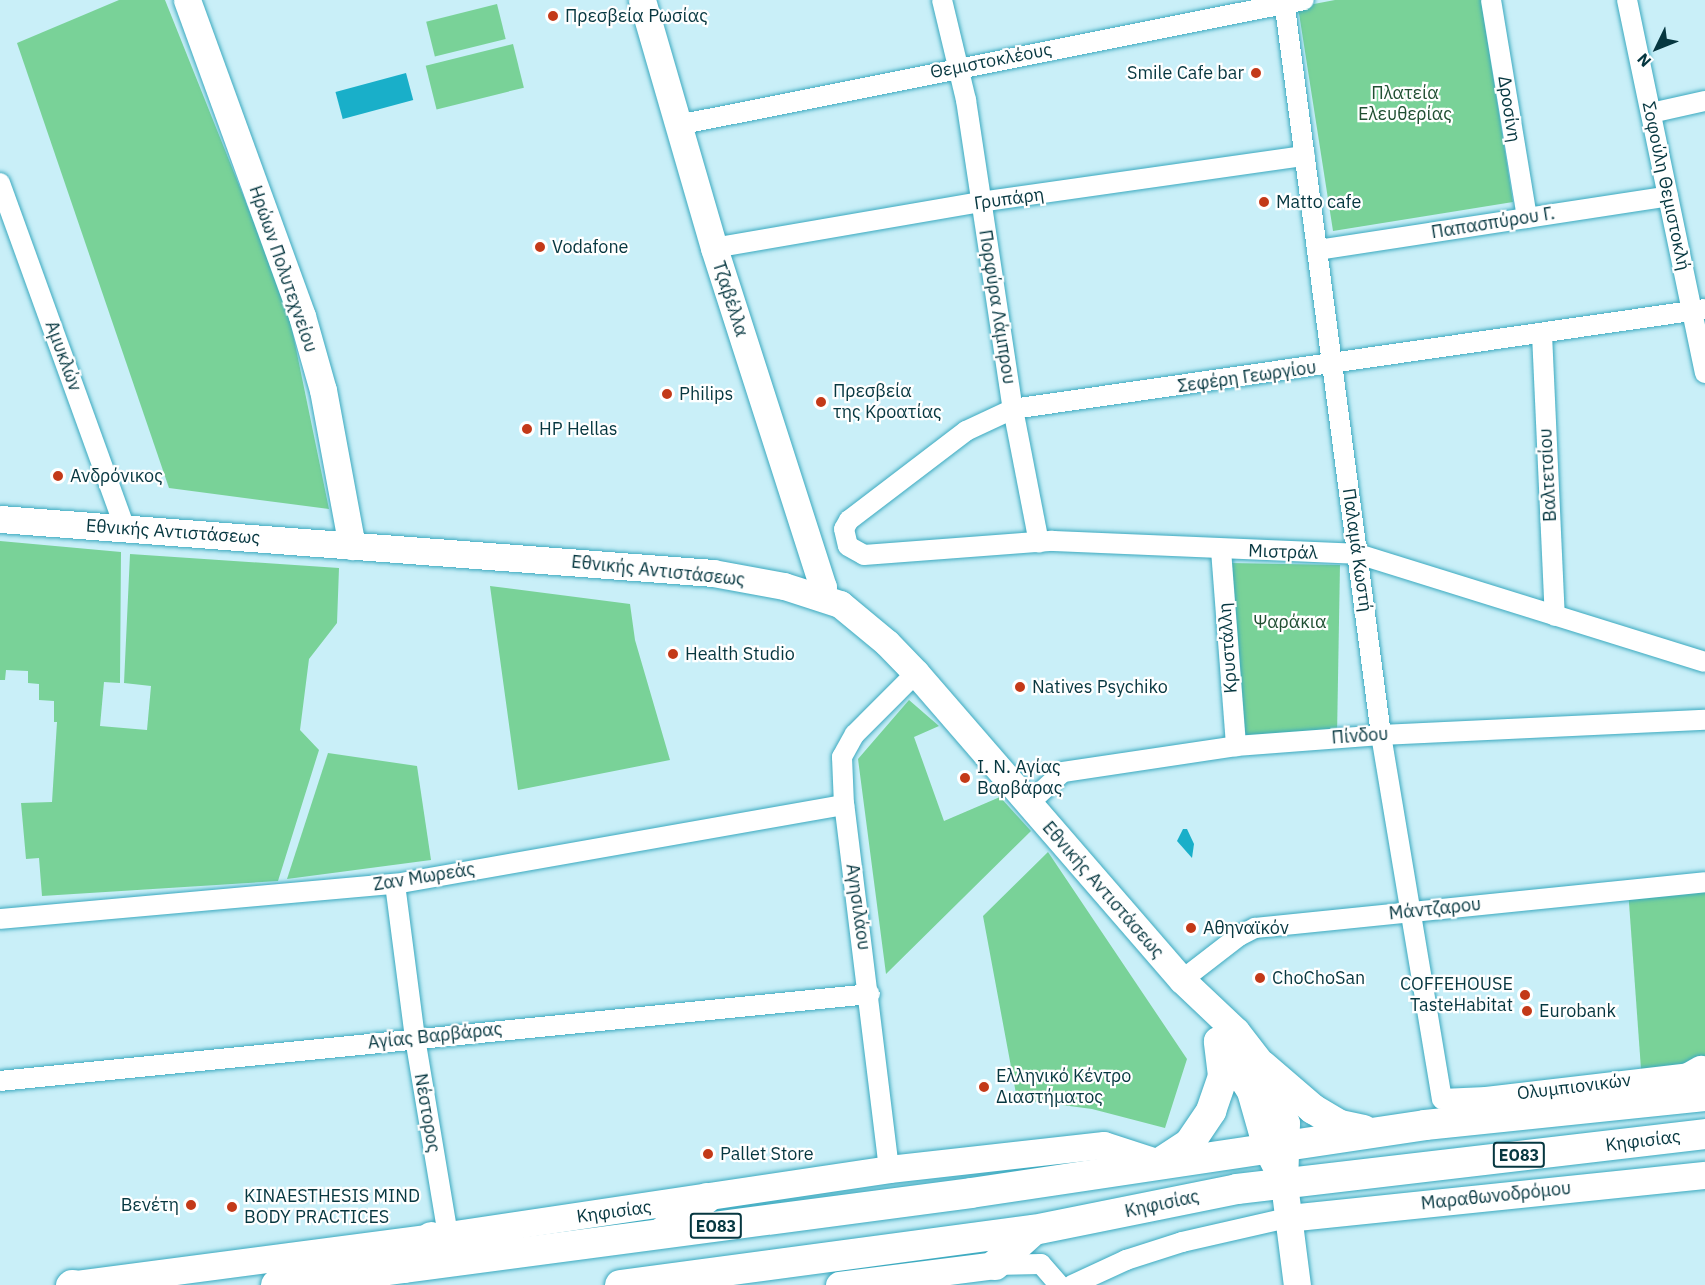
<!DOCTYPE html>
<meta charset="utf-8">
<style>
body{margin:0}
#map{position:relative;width:1705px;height:1285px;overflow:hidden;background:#c9eff8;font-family:"IBM Plex Sans",sans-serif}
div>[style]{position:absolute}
.green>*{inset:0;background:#79d298;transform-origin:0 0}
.water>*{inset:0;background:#19afc9;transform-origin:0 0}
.roads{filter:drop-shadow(0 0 2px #3ba9bf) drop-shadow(0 0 2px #3ba9bf)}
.street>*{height:20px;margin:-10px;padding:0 10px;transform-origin:10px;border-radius:10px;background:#fff}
.secondary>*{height:27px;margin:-13.5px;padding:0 13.5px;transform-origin:13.5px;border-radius:13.5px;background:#fff}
.primary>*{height:30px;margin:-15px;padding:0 15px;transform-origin:15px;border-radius:15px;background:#fff}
.dots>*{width:16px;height:16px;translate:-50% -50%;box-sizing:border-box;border:3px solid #fff;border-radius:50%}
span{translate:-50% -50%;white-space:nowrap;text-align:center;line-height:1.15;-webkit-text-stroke:4.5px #fff;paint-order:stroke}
.shield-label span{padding:2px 4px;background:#fff;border:2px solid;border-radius:4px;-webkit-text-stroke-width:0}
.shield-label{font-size:16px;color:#063740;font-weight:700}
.poi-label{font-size:18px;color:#063740}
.left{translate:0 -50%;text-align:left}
.right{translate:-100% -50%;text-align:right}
.street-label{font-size:18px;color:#063740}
.park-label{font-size:18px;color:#204f32}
.north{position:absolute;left:1627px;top:18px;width:60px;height:60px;-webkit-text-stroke:4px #fff;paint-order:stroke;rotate:227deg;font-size:16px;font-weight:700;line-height:24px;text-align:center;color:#063740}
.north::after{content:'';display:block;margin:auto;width:21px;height:27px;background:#063740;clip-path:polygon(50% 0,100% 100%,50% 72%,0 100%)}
</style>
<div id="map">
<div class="green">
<div style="clip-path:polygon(119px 0,165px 0,287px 305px,329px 509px,169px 488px,17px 43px)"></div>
<div style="clip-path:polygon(1335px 0,1481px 0,1513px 202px,1333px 231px,1298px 7px)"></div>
<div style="left:497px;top:4px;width:36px;height:73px;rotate:76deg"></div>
<div style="left:513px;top:44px;width:45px;height:90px;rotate:76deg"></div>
<div style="clip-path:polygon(0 541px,121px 552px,120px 683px,104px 682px,100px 726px,147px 730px,151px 686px,124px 683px,130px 554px,339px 568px,337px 623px,309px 659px,300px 730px,319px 750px,278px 881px,42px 896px,39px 858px,26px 859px,21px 803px,52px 802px,57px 722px,54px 722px,54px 701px,39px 700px,39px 684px,28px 683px,28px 671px,6px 670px,5px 680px,0 680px)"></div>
<div style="left:1230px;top:563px;width:110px;height:172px;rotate:1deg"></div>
<div style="clip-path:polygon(490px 586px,630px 604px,635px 640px,670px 760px,518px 790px)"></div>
<div style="clip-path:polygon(909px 700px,939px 726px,914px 737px,944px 821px,1000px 797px,1031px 831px,886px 974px,858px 759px)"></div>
<div style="clip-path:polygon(328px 753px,417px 766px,431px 860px,287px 879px)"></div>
<div style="clip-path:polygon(1048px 852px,1187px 1059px,1165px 1128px,1092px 1109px,1017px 1099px,983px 916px)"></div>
<div style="clip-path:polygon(1705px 882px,1705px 1067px,1641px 1069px,1628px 889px)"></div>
</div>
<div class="water">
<div style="left:406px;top:73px;width:28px;height:73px;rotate:75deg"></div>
<div style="clip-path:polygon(1183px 829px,1187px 829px,1194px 844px,1192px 858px,1177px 841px)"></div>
</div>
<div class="roads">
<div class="street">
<div style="left:942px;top:0;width:103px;rotate:76.5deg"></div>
<div style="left:966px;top:100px;width:313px;rotate:81.4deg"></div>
<div style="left:1013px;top:409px;width:136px;rotate:79deg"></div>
<div style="left:1284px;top:0;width:741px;rotate:82.48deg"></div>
<div style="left:1381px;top:735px;width:369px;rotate:80.5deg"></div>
<div style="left:1442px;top:1099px;width:44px;rotate:-2.6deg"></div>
<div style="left:1486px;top:1097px;width:204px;rotate:-6.7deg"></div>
<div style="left:1491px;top:0;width:221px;rotate:80.6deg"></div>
<div style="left:1627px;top:0;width:381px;rotate:78.2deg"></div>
<div style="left:1651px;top:113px;width:55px;rotate:-12.5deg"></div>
<div style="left:678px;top:125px;width:638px;rotate:-11.29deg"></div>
<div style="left:0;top:183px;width:368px;rotate:70.1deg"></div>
<div style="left:714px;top:248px;width:270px;rotate:-9.8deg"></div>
<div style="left:980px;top:202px;width:328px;rotate:-8.1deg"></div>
<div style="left:1317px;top:250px;width:355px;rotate:-8.7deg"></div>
<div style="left:1705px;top:309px;width:699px;rotate:171.78deg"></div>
<div style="left:1013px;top:409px;width:52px;rotate:154.9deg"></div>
<div style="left:966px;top:431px;width:147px;rotate:142.7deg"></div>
<div style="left:849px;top:520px;width:10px;rotate:119deg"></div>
<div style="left:844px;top:529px;width:17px;rotate:77deg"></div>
<div style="left:848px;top:546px;width:18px;rotate:29deg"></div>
<div style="left:864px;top:555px;width:189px;rotate:-4.3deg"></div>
<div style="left:1052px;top:541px;width:306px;rotate:2.4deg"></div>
<div style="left:1358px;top:554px;width:363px;rotate:17.3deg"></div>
<div style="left:1542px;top:334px;width:282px;rotate:87.4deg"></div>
<div style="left:1221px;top:550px;width:197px;rotate:85.6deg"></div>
<div style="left:1029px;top:803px;width:46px;rotate:-42.4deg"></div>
<div style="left:1063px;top:772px;width:175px;rotate:-8.5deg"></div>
<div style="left:1236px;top:746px;width:145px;rotate:-4.3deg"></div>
<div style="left:1381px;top:735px;width:324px;rotate:-2.7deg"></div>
<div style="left:395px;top:884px;width:155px;rotate:82.6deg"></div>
<div style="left:415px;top:1038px;width:200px;rotate:80.5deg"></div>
<div style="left:0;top:919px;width:397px;rotate:-5.1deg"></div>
<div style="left:395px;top:884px;width:456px;rotate:-10deg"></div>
<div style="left:1182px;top:980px;width:72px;rotate:-37.7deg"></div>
<div style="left:1239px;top:936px;width:18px;rotate:-27deg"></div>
<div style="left:1255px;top:928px;width:452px;rotate:-5.8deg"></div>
<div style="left:0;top:1081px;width:874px;rotate:-5.71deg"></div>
<div style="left:889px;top:1169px;width:367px;rotate:-97deg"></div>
<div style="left:844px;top:805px;width:48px;rotate:-92.4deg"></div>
<div style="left:842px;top:757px;width:26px;rotate:-61deg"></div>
<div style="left:855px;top:734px;width:86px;rotate:-45deg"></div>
<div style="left:995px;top:1265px;width:46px;rotate:-1.2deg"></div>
<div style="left:1041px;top:1264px;width:28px;rotate:49deg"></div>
<div style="left:1072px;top:1285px;width:60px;rotate:-24.8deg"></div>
<div style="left:1126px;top:1260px;width:59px;rotate:-17.8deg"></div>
<div style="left:1182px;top:1242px;width:109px;rotate:-12.8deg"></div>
</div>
<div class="secondary">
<div style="left:187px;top:0;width:336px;rotate:70deg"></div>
<div style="left:302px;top:316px;width:77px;rotate:74.2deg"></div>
<div style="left:323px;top:390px;width:159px;rotate:79.5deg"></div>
<div style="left:642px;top:0;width:258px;rotate:73.8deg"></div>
<div style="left:714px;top:248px;width:356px;rotate:72.2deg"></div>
<div style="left:823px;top:587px;width:8px;rotate:104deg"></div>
<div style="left:0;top:519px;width:715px;rotate:4.33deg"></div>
<div style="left:713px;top:573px;width:72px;rotate:10.4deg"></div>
<div style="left:784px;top:586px;width:59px;rotate:17.8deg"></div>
<div style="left:840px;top:604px;width:61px;rotate:39.7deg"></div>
<div style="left:887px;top:643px;width:42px;rotate:46deg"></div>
<div style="left:916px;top:673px;width:406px;rotate:49.1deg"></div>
<div style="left:1182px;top:980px;width:74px;rotate:43.4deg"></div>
<div style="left:1236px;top:1031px;width:44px;rotate:52.4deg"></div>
<div style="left:1263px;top:1066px;width:61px;rotate:68deg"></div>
<div style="left:1286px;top:1123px;width:61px;rotate:91.9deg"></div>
<div style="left:1284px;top:1184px;width:102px;rotate:82.7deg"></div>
<div style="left:1217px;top:1040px;width:61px;rotate:57.1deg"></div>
<div style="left:1250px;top:1091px;width:58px;rotate:74.1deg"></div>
<div style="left:1266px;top:1147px;width:22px;rotate:63deg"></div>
<div style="left:1288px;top:1218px;width:419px;rotate:-5.9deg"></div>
<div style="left:69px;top:1285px;width:382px;rotate:-7.5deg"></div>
<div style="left:448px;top:1235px;width:446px;rotate:-8.5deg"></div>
<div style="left:889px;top:1169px;width:216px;rotate:-6.4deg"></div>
<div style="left:1104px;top:1145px;width:55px;rotate:18.1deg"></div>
<div style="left:839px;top:1285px;width:157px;rotate:-7.3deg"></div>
</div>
<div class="primary">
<div style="left:1263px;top:1066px;width:66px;rotate:40.7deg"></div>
<div style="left:1313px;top:1109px;width:31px;rotate:31deg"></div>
<div style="left:1340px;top:1125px;width:24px;rotate:12deg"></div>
<div style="left:1657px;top:1096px;width:51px;rotate:-29.6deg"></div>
<div style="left:1164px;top:1160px;width:30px;rotate:-33deg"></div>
<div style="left:1189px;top:1144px;width:40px;rotate:-56deg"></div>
<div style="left:1211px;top:1111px;width:37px;rotate:-71deg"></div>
<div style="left:1223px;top:1076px;width:34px;rotate:-97deg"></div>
<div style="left:664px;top:1231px;width:54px;rotate:-37.5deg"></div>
<div style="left:995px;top:1265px;width:52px;rotate:-41.9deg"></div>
<div style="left:404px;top:1268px;width:41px;rotate:-48.9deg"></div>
<div style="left:72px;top:1285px;width:1px"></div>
<div style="left:276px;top:1285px;width:701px;rotate:-7.54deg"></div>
<div style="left:971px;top:1193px;width:459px;rotate:-8.5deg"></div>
<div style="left:1425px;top:1125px;width:281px;rotate:-5.9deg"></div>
<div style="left:620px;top:1285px;width:418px;rotate:-7.6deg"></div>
<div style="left:1034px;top:1230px;width:207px;rotate:-11.4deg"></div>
<div style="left:1237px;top:1189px;width:471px;rotate:-6.7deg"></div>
</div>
</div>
<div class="dots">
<div style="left:553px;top:16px;background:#c33918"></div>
<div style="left:1256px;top:73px;background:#c33918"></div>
<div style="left:1264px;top:202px;background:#c33918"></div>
<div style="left:540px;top:247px;background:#c33918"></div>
<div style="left:667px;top:394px;background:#c33918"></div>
<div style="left:821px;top:402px;background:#c33918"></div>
<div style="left:527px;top:429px;background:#c33918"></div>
<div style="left:58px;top:476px;background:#c33918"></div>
<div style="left:673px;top:654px;background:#c33918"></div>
<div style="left:1020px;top:687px;background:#c33918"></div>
<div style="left:965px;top:778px;background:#c33918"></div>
<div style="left:1191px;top:928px;background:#c33918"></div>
<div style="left:1260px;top:978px;background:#c33918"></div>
<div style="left:1525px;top:995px;background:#c33918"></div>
<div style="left:1527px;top:1011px;background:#c33918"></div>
<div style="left:984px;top:1087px;background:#c33918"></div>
<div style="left:708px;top:1154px;background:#c33918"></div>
<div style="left:191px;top:1205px;background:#c33918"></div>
<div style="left:232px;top:1207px;background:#c33918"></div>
</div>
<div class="shield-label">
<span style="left:1519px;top:1155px">ΕΟ83</span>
<span style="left:716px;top:1226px">ΕΟ83</span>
</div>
<div class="poi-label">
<span class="left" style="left:565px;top:16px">Πρεσβεία Ρωσίας</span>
<span class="right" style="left:1244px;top:73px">Smile Cafe bar</span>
<span class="left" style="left:1276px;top:202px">Matto cafe</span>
<span class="left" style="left:552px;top:247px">Vodafone</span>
<span class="left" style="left:833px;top:402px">Πρεσβεία<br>της Κροατίας</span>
<span class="left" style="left:679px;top:394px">Philips</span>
<span class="left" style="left:539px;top:429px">HP Hellas</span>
<span class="left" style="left:70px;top:476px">Ανδρόνικος</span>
<span class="left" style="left:685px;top:654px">Health Studio</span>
<span class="left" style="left:1032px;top:687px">Natives Psychiko</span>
<span class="left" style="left:977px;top:778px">Ι. Ν. Αγίας<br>Βαρβάρας</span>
<span class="left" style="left:1203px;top:928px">Αθηναϊκόν</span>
<span class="left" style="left:1272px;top:978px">ChoChoSan</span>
<span class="right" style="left:1513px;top:995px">COFFEHOUSE<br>TasteHabitat</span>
<span class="left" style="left:1539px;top:1011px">Eurobank</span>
<span class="left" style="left:996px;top:1087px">Ελληνικό Κέντρο<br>Διαστήματος</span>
<span class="left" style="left:720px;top:1154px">Pallet Store</span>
<span class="left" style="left:244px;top:1207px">KINAESTHESIS MIND<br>BODY PRACTICES</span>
<span class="right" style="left:179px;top:1205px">Βενέτη</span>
</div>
<div class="street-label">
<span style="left:991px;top:61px;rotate:-11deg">Θεμιστοκλέους</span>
<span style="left:1509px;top:109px;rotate:81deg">Δροσίνη</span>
<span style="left:1666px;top:186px;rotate:78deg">Σοφούλη Θεμιστοκλή</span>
<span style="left:1009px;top:199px;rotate:-8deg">Γρυπάρη</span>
<span style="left:1493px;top:223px;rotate:-9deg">Παπασπύρου Γ.</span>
<span style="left:283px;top:269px;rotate:71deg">Ηρώων Πολυτεχνείου</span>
<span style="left:730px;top:299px;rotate:72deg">Τζαβέλλα</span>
<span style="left:997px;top:307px;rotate:81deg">Πορφύρα Λάμπρου</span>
<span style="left:63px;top:356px;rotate:70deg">Αμυκλών</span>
<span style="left:1247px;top:377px;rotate:-8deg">Σεφέρη Γεωργίου</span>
<span style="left:1548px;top:475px;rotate:-93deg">Βαλτετσίου</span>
<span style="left:173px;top:532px;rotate:4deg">Εθνικής Αντιστάσεως</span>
<span style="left:1357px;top:550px;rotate:82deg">Παλαμά Κωστή</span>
<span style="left:1283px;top:552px;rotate:2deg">Μιστράλ</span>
<span style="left:658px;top:571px;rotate:6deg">Εθνικής Αντιστάσεως</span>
<span style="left:1228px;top:648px;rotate:-94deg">Κρυστάλλη</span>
<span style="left:1360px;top:736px;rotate:-4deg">Πίνδου</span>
<span style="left:424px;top:877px;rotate:-9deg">Ζαν Μωρεάς</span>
<span style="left:1103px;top:890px;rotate:49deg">Εθνικής Αντιστάσεως</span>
<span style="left:858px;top:907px;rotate:82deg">Αγησιλάου</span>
<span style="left:1435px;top:909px;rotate:-6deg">Μάντζαρου</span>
<span style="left:435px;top:1036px;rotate:-6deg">Αγίας Βαρβάρας</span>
<span style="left:1574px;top:1087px;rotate:-7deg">Ολυμπιονικών</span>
<span style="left:427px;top:1113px;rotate:80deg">Νέστορος</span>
<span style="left:1643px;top:1141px;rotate:-7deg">Κηφισίας</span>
<span style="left:1496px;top:1196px;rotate:-6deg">Μαραθωνοδρόμου</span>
<span style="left:1162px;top:1204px;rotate:-12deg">Κηφισίας</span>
<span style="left:614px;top:1212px;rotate:-8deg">Κηφισίας</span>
</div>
<div class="park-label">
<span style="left:1405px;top:104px">Πλατεία<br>Ελευθερίας</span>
<span style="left:1290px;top:622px">Ψαράκια</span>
</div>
<div class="north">N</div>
</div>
